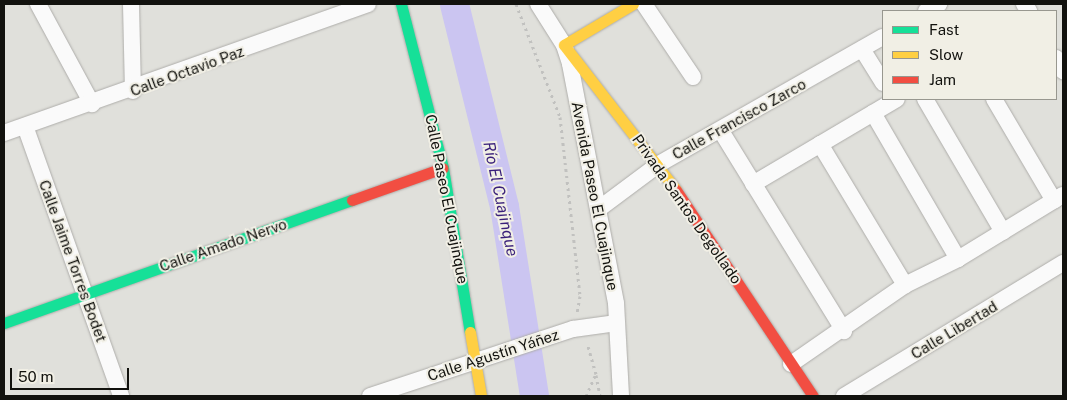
<!DOCTYPE html>
<meta charset="utf-8">
<style>
body{margin:0}
#map{position:relative;width:1067px;height:400px;overflow:hidden;background:#e0e0db;font-family:"Public Sans",sans-serif}
div>[style]{position:absolute}
.river>*{height:29px;margin:-14.5px;padding:0 14.5px;transform-origin:14.5px;border-radius:14.5px;background:#cbc5f1}
.path>*{height:3px;margin-top:-1.5px;transform-origin:0;background:repeating-linear-gradient(90deg,#c1c1bf 0 2.5px,transparent 0 6.5px)}
.roads{filter:drop-shadow(0 0 1px #aeadaa) drop-shadow(0 0 1px #aeadaa)}
.street>*{height:16px;margin:-8px;padding:0 8px;transform-origin:8px;border-radius:8px;background:#fafafa}
.fast>*{height:11px;margin:-5.5px;padding:0 5.5px;transform-origin:5.5px;border-radius:5.5px;background:#16e098}
.slow>*{height:11px;margin:-5.5px;padding:0 5.5px;transform-origin:5.5px;border-radius:5.5px;background:#ffcf43}
.jam>*{height:11px;margin:-5.5px;padding:0 5.5px;transform-origin:5.5px;border-radius:5.5px;background:#f24e42}
span{translate:-50% -50%;white-space:nowrap;text-align:center;line-height:1.15;-webkit-text-stroke:4px #f1efe5;paint-order:stroke}
.street-label{font-size:15px;color:#12120e}
.water-label{font-size:16px;color:#391f7a;font-style:italic}
.frame{position:absolute;inset:0;border:5px solid #12120e;pointer-events:none}
.legend{position:absolute;left:882px;top:10px;width:175px;height:90px;box-sizing:border-box;background:#f1efe5;border:1px solid #98978f;margin:0;padding:6px 9px;list-style:none;font-size:15px;color:#12120e}
.legend li{display:flex;align-items:center;gap:10px;height:25px}
.legend b{width:25px;border:1px solid #98978f}
.scale{position:absolute;left:10px;top:368px;width:119px;height:22px;box-sizing:border-box;border:2px solid #12120e;border-top:0;padding-left:6px;font-size:15px;line-height:18px;white-space:nowrap;color:#12120e;-webkit-text-stroke:4px #f1efe5;paint-order:stroke}
</style>
<div id="map">
<div class="river">
<div style="left:454px;top:4px;width:208px;rotate:76.1deg"></div>
<div style="left:504px;top:206px;width:192px;rotate:81deg"></div>
</div>
<div class="path">
<div style="left:516px;top:4px;width:121px;rotate:68.7deg"></div>
<div style="left:560px;top:117px;width:180px;rotate:83.6deg"></div>
<div style="left:580px;top:296px;width:17px;rotate:100deg"></div>
<div style="left:596px;top:375px;width:21px;rotate:79deg"></div>
<div style="left:586px;top:396px;width:24px;rotate:-66deg"></div>
<div style="left:596px;top:374px;width:32px;rotate:-106deg"></div>
</div>
<div class="roads">
<div class="street">
<div style="left:38px;top:4px;width:114px;rotate:61.6deg"></div>
<div style="left:131px;top:4px;width:87px;rotate:88.7deg"></div>
<div style="left:538px;top:4px;width:49px;rotate:57.6deg"></div>
<div style="left:564px;top:45px;width:20px;rotate:72deg"></div>
<div style="left:570px;top:64px;width:243px;rotate:79.1deg"></div>
<div style="left:616px;top:303px;width:93px;rotate:86.9deg"></div>
<div style="left:644px;top:4px;width:88px;rotate:56.1deg"></div>
<div style="left:1024px;top:4px;width:9px;rotate:54deg"></div>
<div style="left:926px;top:11px;width:15px;rotate:-28deg"></div>
<div style="left:862px;top:49px;width:40px;rotate:58deg"></div>
<div style="left:1056px;top:58px;width:15px;rotate:62deg"></div>
<div style="left:925px;top:99px;width:154px;rotate:59.6deg"></div>
<div style="left:994px;top:99px;width:118px;rotate:59.5deg"></div>
<div style="left:873px;top:113px;width:169px;rotate:59.8deg"></div>
<div style="left:25px;top:126px;width:287px;rotate:70.4deg"></div>
<div style="left:721px;top:131px;width:235px;rotate:58.4deg"></div>
<div style="left:4px;top:133px;width:386px;rotate:-19.5deg"></div>
<div style="left:820px;top:144px;width:165px;rotate:58.9deg"></div>
<div style="left:753px;top:184px;width:167px;rotate:-30.6deg"></div>
<div style="left:600px;top:208px;width:74px;rotate:-36.7deg"></div>
<div style="left:659px;top:164px;width:257px;rotate:-29.6deg"></div>
<div style="left:791px;top:364px;width:139px;rotate:-34.7deg"></div>
<div style="left:905px;top:285px;width:59px;rotate:-26.1deg"></div>
<div style="left:958px;top:259px;width:123px;rotate:-31.4deg"></div>
<div style="left:370px;top:396px;width:214px;rotate:-18.3deg"></div>
<div style="left:573px;top:329px;width:44px;rotate:-7.8deg"></div>
<div style="left:844px;top:396px;width:256px;rotate:-31.3deg"></div>
</div>
<div class="fast">
<div style="left:401px;top:4px;width:169px;rotate:75.6deg"></div>
<div style="left:443px;top:168px;width:166px;rotate:80.7deg"></div>
<div style="left:4px;top:323px;width:369px;rotate:-19.5deg"></div>
</div>
<div class="slow">
<div style="left:633px;top:4px;width:80px;rotate:149.3deg"></div>
<div style="left:564px;top:45px;width:183px;rotate:52.3deg"></div>
<div style="left:470px;top:332px;width:65px;rotate:80.2deg"></div>
</div>
<div class="jam">
<div style="left:676px;top:190px;width:247px;rotate:56.4deg"></div>
<div style="left:352px;top:200px;width:96px;rotate:-19.4deg"></div>
</div>
</div>
<div class="street-label">
<span style="left:187px;top:71px;rotate:-20deg">Calle Octavio Paz</span>
<span style="left:739px;top:119px;rotate:-29deg">Calle Francisco Zarco</span>
<span style="left:595px;top:196px;rotate:79deg">Avenida Paseo El Cuajinque</span>
<span style="left:447px;top:199px;rotate:79deg">Calle Paseo El Cuajinque</span>
<span style="left:687px;top:209px;rotate:55deg">Privada Santos Degollado</span>
<span style="left:223px;top:245px;rotate:-19deg">Calle Amado Nervo</span>
<span style="left:73px;top:261px;rotate:70deg">Calle Jaime Torres Bodet</span>
<span style="left:954px;top:330px;rotate:-31deg">Calle Libertad</span>
<span style="left:493px;top:355px;rotate:-18deg">Calle Agustín Yáñez</span>
</div>
<div class="water-label">
<span style="left:500px;top:199px;rotate:78deg">Río El Cuajinque</span>
</div>
<div class="frame"></div>
<ul class="legend">
<li><b style="height:6px;background:#16e098"></b>Fast</li>
<li><b style="height:6px;background:#ffcf43"></b>Slow</li>
<li><b style="height:6px;background:#f24e42"></b>Jam</li>
</ul>
<div class="scale">50 m</div>
</div>
